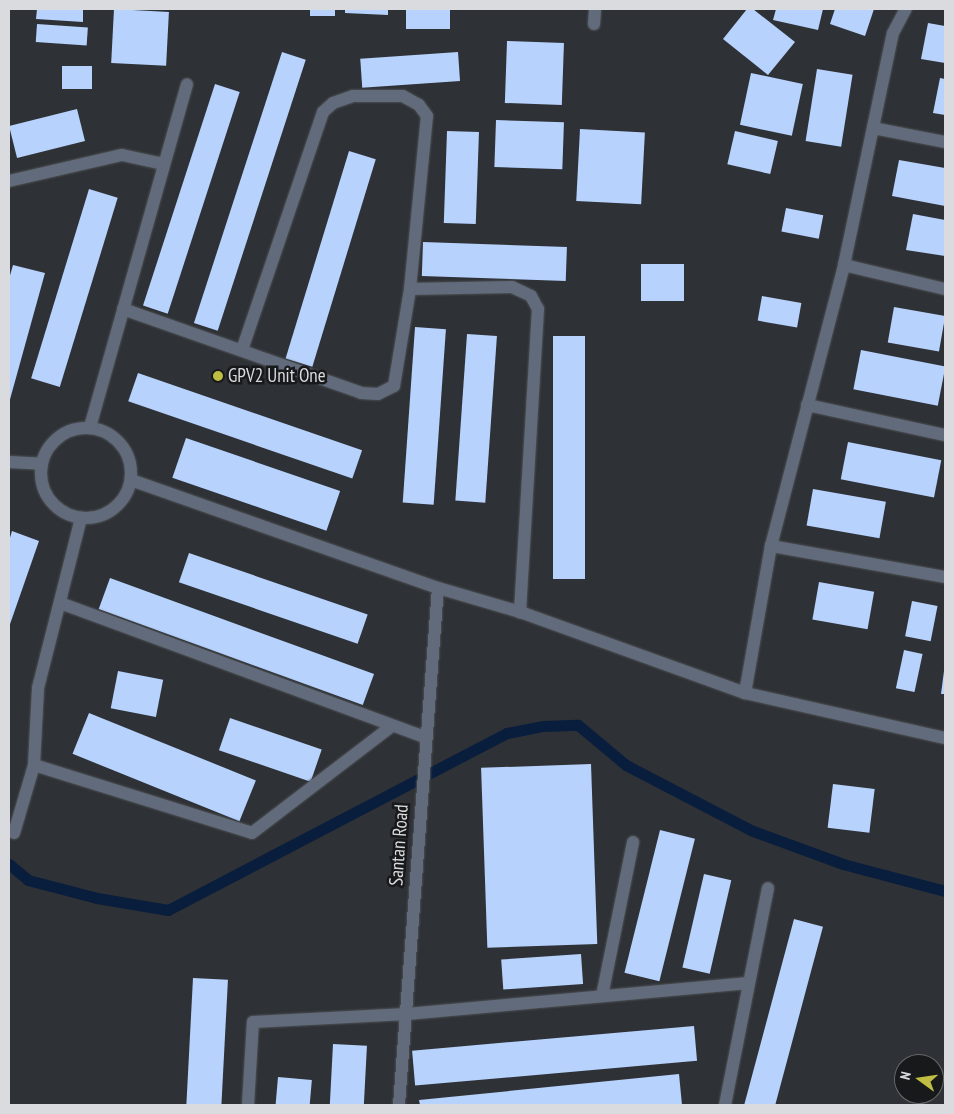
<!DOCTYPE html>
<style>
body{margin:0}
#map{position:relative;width:954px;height:1114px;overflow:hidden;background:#2e3135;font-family:"PT Sans Narrow",sans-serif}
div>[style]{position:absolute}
.stream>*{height:11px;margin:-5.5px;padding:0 5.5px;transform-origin:5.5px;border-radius:5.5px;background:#091d3d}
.building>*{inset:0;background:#b7d2fd;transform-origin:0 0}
.roads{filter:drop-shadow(0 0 1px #4d5053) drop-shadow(0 0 1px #4d5053)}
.minor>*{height:12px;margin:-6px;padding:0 6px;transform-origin:6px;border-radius:6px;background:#616b7c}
.minor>.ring{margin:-6px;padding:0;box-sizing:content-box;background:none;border:12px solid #616b7c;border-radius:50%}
.dots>*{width:14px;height:14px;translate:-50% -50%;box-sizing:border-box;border:2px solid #18191b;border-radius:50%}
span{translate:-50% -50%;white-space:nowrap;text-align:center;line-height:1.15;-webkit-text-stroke:5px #18191b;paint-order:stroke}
.poi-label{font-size:19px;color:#d9dbde}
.left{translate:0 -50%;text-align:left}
.street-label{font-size:19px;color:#d9dbde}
.frame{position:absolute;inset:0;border:10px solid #d9dbde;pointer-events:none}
.north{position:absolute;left:894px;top:1054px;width:50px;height:50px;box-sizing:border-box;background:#18191b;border:1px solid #656769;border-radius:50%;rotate:284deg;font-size:14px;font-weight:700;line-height:20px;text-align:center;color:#d9dbde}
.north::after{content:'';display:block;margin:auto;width:18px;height:22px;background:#bfbe42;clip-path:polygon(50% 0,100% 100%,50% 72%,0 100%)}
</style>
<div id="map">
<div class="stream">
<div style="left:9px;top:864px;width:25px;rotate:40deg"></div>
<div style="left:28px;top:880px;width:71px;rotate:14.6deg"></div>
<div style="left:97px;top:898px;width:72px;rotate:9.6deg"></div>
<div style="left:168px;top:910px;width:382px;rotate:-27.6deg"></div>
<div style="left:507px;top:733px;width:37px;rotate:-11deg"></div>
<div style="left:543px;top:726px;width:35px;rotate:-2deg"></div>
<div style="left:578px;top:725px;width:62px;rotate:39.8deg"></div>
<div style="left:626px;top:765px;width:143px;rotate:27.5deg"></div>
<div style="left:753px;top:831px;width:96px;rotate:20.1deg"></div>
<div style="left:843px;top:864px;width:106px;rotate:14.8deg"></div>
</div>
<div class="building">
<div style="clip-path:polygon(37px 9px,83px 9px,83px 22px,36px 19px)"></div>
<div style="left:114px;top:9px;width:55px;height:54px;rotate:3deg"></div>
<div style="left:310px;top:9px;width:25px;height:7px"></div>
<div style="clip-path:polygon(345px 9px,388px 9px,388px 15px,345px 13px)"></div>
<div style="left:406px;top:9px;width:44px;height:20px"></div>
<div style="clip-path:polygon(747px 9px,753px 9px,795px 42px,768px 75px,723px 39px)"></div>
<div style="clip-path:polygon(776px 9px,823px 9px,818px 30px,773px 20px)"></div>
<div style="clip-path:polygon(835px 9px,874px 9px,865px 36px,830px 24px)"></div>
<div style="clip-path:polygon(928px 23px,945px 26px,945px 63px,921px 59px)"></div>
<div style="left:37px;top:24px;width:51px;height:18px;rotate:4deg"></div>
<div style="left:507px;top:41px;width:57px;height:62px;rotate:2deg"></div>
<div style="left:282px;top:52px;width:25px;height:285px;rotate:18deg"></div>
<div style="left:458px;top:52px;width:29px;height:98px;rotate:86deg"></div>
<div style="left:62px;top:66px;width:30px;height:23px"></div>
<div style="left:817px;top:69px;width:36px;height:73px;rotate:9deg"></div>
<div style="left:751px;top:73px;width:53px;height:53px;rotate:12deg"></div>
<div style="clip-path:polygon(940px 78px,945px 79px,945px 115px,933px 113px)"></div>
<div style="left:215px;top:84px;width:26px;height:233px;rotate:18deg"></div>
<div style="left:77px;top:109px;width:33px;height:70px;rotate:76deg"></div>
<div style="left:496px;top:120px;width:68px;height:47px;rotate:2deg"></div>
<div style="left:580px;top:129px;width:65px;height:72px;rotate:3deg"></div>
<div style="left:447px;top:131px;width:32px;height:92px;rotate:2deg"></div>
<div style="left:735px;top:131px;width:44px;height:34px;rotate:13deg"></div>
<div style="left:349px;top:151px;width:28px;height:217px;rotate:17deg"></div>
<div style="clip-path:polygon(899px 160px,945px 168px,945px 206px,892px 196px)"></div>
<div style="left:89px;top:189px;width:30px;height:198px;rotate:17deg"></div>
<div style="left:786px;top:208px;width:38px;height:24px;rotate:11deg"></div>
<div style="clip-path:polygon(913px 214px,945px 220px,945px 256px,906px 250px)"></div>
<div style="left:423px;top:242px;width:144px;height:34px;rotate:2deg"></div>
<div style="left:684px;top:264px;width:37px;height:43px;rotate:90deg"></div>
<div style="clip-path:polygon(13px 265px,45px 273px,9px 403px,9px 279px)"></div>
<div style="left:762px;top:296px;width:40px;height:25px;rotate:10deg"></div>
<div style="left:894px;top:307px;width:52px;height:36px;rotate:10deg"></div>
<div style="left:415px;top:327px;width:31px;height:176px;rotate:4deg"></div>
<div style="left:467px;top:334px;width:30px;height:167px;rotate:4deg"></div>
<div style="left:553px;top:336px;width:32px;height:243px"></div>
<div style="left:861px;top:350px;width:86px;height:40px;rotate:11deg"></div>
<div style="left:138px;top:373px;width:237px;height:30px;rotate:19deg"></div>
<div style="left:186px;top:438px;width:163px;height:42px;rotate:19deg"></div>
<div style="left:848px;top:442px;width:95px;height:38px;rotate:11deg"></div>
<div style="left:813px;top:489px;width:74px;height:37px;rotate:10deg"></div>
<div style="clip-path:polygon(12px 531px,39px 541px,9px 627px,9px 541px)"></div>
<div style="left:189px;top:553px;width:189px;height:31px;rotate:19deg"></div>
<div style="left:110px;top:578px;width:281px;height:33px;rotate:20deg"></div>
<div style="left:819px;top:582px;width:56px;height:38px;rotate:10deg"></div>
<div style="left:912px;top:601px;width:26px;height:36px;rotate:11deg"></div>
<div style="left:904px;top:650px;width:19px;height:39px;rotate:12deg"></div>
<div style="left:118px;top:671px;width:46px;height:38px;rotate:11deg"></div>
<div style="clip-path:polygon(944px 671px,945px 672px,945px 694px,941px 694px)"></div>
<div style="left:89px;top:713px;width:180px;height:44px;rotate:22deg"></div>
<div style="left:230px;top:718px;width:97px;height:34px;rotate:19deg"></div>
<div style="left:591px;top:764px;width:180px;height:110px;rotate:88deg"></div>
<div style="left:833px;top:784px;width:42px;height:44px;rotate:7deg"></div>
<div style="left:660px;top:830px;width:36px;height:147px;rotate:14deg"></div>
<div style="left:704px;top:874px;width:28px;height:96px;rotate:13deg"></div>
<div style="left:794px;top:919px;width:30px;height:192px;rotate:15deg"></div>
<div style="left:581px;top:954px;width:30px;height:80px;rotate:86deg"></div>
<div style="left:193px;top:978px;width:35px;height:127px;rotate:3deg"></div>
<div style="left:694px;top:1026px;width:35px;height:283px;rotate:85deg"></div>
<div style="left:333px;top:1044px;width:34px;height:61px;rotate:3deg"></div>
<div style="clip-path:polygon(679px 1074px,682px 1105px,420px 1105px,419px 1100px)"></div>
<div style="left:278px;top:1077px;width:34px;height:28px;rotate:5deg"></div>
</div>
<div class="roads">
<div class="minor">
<div style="left:594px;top:24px;width:15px;rotate:-86deg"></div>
<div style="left:873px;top:128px;width:73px;rotate:11deg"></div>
<div style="left:9px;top:181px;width:116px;rotate:-13deg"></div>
<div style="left:122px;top:155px;width:43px;rotate:12.1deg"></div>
<div style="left:844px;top:265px;width:104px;rotate:13.4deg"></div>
<div style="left:410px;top:289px;width:102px;rotate:-1.1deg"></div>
<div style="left:512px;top:287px;width:21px;rotate:25deg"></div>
<div style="left:531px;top:296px;width:15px;rotate:62deg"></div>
<div style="left:538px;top:309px;width:304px;rotate:93.4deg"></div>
<div style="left:123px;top:309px;width:252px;rotate:19.4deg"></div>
<div style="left:361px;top:393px;width:17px;rotate:3deg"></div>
<div style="left:378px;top:394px;width:18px;rotate:-27deg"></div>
<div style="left:394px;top:386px;width:98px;rotate:-80.6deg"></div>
<div style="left:410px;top:289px;width:174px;rotate:-84.4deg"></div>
<div style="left:427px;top:116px;width:14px;rotate:-126deg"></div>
<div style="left:419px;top:105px;width:18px;rotate:-151deg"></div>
<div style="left:403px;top:96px;width:50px;rotate:180deg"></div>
<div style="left:353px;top:96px;width:21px;rotate:161deg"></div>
<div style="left:333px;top:103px;width:13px;rotate:138deg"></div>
<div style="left:323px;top:112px;width:251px;rotate:108.8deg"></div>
<div style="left:807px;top:405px;width:141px;rotate:12.3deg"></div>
<div style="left:90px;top:427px;width:356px;rotate:-74.2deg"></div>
<div class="ring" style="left:41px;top:428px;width:78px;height:78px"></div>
<div style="left:9px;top:462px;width:33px;rotate:3deg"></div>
<div style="left:131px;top:480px;width:325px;rotate:19.4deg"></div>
<div style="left:438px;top:588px;width:85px;rotate:16.3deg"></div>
<div style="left:520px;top:612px;width:239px;rotate:19.8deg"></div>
<div style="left:745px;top:693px;width:205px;rotate:12.7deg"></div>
<div style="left:771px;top:546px;width:177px;rotate:10.1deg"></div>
<div style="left:60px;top:603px;width:390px;rotate:20.2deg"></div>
<div style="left:745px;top:693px;width:149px;rotate:-80deg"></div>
<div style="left:771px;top:546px;width:290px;rotate:-75.4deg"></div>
<div style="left:844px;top:265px;width:237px;rotate:-78.1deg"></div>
<div style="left:893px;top:33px;width:27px;rotate:-62deg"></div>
<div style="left:34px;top:765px;width:228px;rotate:17.3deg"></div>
<div style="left:252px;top:833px;width:176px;rotate:-37.4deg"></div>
<div style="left:14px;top:833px;width:71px;rotate:-73.6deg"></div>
<div style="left:34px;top:765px;width:77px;rotate:-87deg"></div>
<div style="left:38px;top:688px;width:175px;rotate:-75.8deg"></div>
<div style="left:602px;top:996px;width:157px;rotate:-78.6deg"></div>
<div style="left:248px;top:1105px;width:83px;rotate:-86.6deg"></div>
<div style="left:253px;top:1022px;width:154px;rotate:-3deg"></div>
<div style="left:407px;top:1014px;width:343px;rotate:-5.2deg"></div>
<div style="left:399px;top:1105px;width:518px;rotate:-85.69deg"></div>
<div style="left:725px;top:1105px;width:221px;rotate:-78.8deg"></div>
</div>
</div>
<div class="dots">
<div style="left:218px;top:376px;background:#bfbe42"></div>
</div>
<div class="poi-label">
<span class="left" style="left:228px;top:376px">GPV2 Unit One</span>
</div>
<div class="street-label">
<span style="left:399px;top:845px;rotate:-86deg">Santan Road</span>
</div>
<div class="frame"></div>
<div class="north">N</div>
</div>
